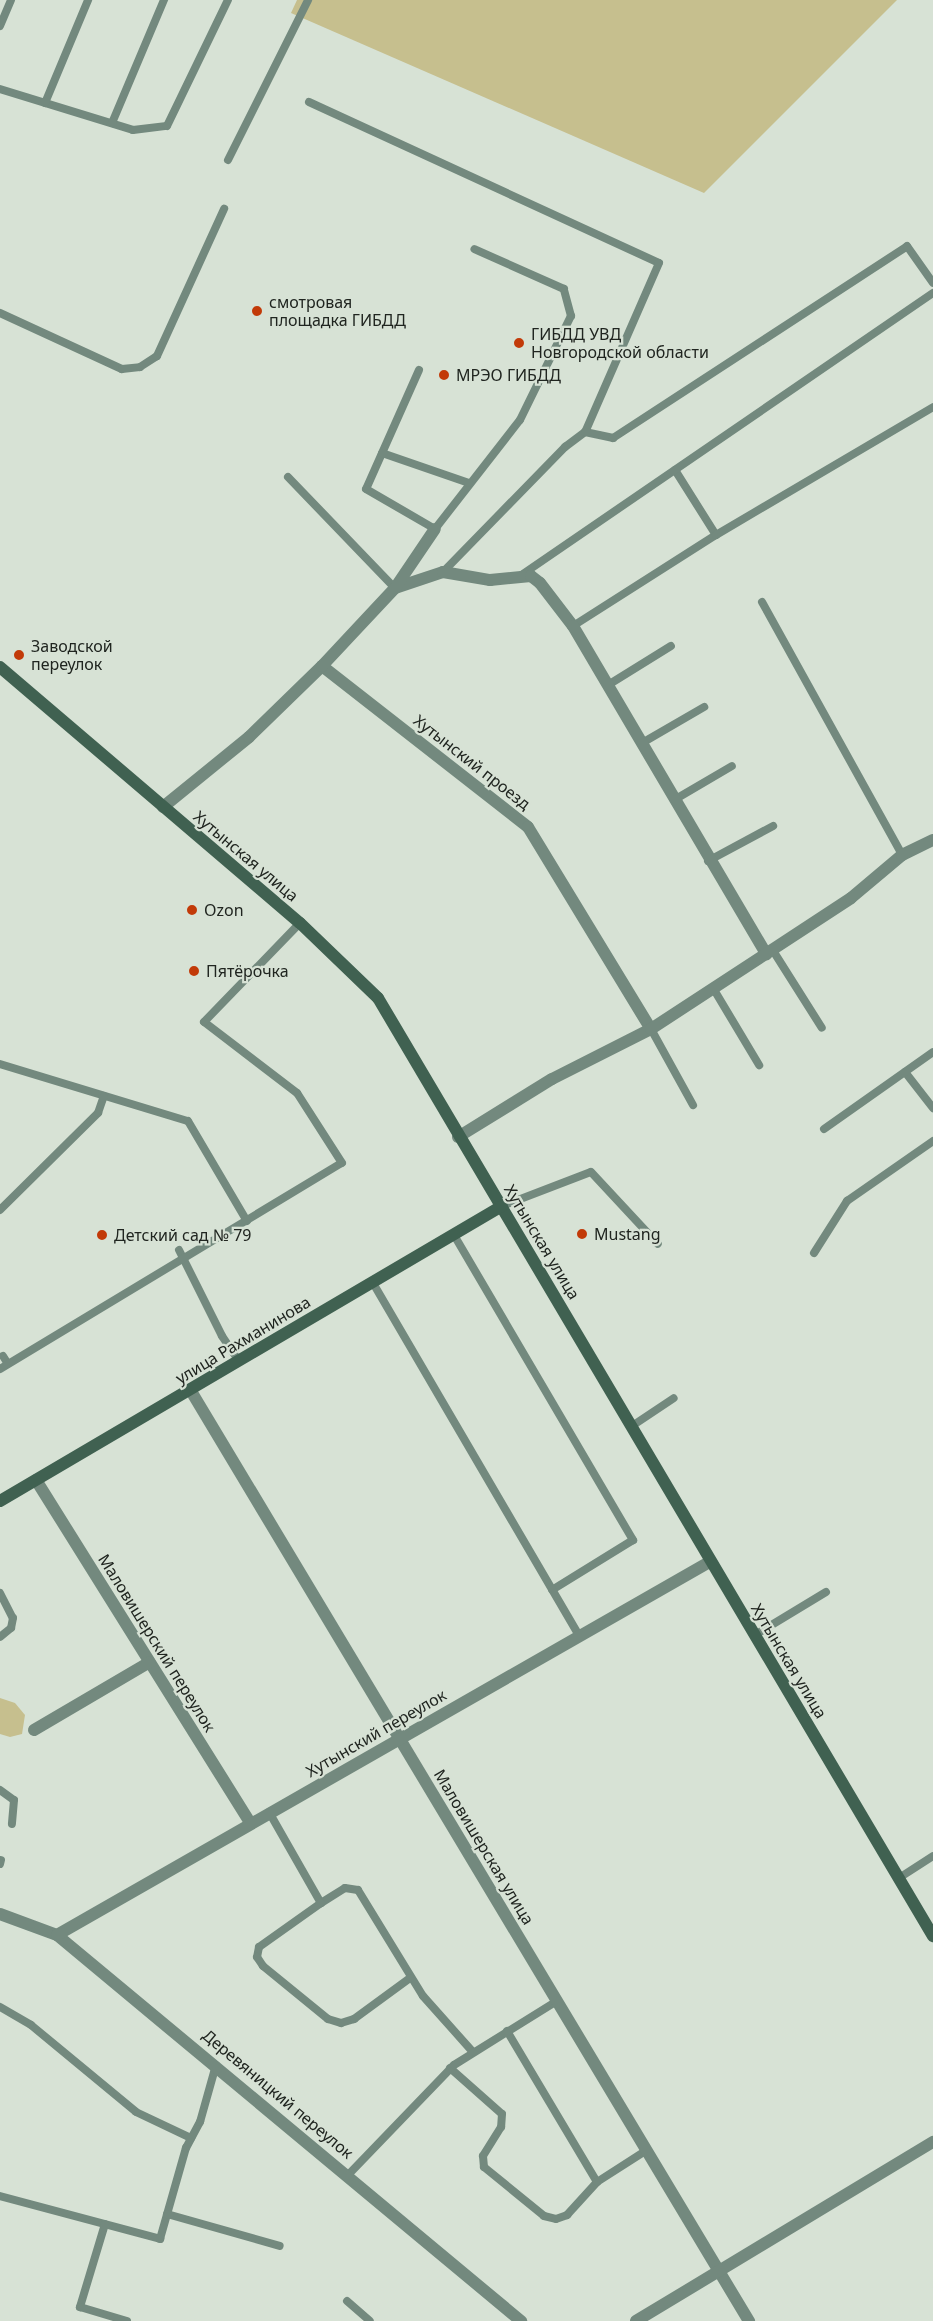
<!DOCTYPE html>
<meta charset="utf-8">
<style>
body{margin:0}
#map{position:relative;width:933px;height:2321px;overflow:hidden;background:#d7e2d5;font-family:"Noto Sans",sans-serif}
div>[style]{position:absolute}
.green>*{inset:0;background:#c6bf8e}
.lane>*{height:8px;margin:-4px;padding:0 4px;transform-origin:4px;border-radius:4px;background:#73897e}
.street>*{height:12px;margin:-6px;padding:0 6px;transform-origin:6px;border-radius:6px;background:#73897e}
.secondary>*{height:12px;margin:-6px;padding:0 6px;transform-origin:6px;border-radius:6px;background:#406151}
.dots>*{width:16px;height:16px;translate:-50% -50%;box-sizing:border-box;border:3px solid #d7e2d5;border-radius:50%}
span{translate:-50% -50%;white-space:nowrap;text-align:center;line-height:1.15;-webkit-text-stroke:4.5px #d7e2d5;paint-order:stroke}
.poi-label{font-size:16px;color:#202520}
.left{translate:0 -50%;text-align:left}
.street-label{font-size:16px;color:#202520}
</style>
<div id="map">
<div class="green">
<div style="clip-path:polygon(297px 0,897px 0,704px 193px,291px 13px)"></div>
<div style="clip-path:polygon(0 1698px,15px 1703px,25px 1715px,22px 1734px,10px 1737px,0 1734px)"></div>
</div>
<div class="lane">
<div style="left:0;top:26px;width:28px;rotate:-67deg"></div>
<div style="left:0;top:89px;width:139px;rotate:17.1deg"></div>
<div style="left:133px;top:130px;width:34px;rotate:-7deg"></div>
<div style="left:167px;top:126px;width:140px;rotate:-64.2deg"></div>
<div style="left:309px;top:102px;width:385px;rotate:24.7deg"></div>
<div style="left:659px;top:263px;width:184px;rotate:113.6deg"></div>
<div style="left:45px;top:103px;width:112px;rotate:-67.3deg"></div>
<div style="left:112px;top:123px;width:134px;rotate:-67.1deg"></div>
<div style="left:228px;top:160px;width:179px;rotate:-63.4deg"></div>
<div style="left:0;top:313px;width:134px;rotate:24.7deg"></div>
<div style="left:122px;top:369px;width:18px;rotate:-6deg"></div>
<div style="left:140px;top:367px;width:20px;rotate:-33deg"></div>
<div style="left:157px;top:356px;width:162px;rotate:-65.5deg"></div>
<div style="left:419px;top:370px;width:130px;rotate:114deg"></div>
<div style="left:366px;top:489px;width:80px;rotate:30.1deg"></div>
<div style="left:435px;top:529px;width:138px;rotate:-52.1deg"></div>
<div style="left:520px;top:420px;width:116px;rotate:-63.9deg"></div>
<div style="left:571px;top:316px;width:28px;rotate:-105deg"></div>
<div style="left:564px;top:289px;width:98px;rotate:-156deg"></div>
<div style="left:382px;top:453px;width:92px;rotate:19deg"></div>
<div style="left:675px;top:470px;width:77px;rotate:57.8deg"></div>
<div style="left:288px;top:477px;width:154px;rotate:46.1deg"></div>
<div style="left:443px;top:572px;width:175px;rotate:-45.7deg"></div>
<div style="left:565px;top:447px;width:25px;rotate:-37deg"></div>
<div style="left:585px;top:432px;width:29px;rotate:12deg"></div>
<div style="left:613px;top:438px;width:351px;rotate:-33.1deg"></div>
<div style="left:907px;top:246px;width:45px;rotate:54.9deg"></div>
<div style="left:520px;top:576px;width:501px;rotate:-34.42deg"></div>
<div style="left:762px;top:602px;width:289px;rotate:61deg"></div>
<div style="left:573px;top:626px;width:169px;rotate:-32.5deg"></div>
<div style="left:716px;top:535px;width:252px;rotate:-30.5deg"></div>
<div style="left:608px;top:685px;width:74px;rotate:-31.8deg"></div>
<div style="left:642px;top:743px;width:72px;rotate:-30.1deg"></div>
<div style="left:674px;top:800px;width:67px;rotate:-30.4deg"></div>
<div style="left:708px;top:861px;width:74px;rotate:-28.3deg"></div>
<div style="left:772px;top:949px;width:93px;rotate:57.7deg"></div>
<div style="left:713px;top:988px;width:90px;rotate:59.1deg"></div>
<div style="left:651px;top:1029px;width:87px;rotate:61.1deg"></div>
<div style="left:0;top:1064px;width:196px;rotate:16.9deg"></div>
<div style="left:188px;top:1121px;width:116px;rotate:59.5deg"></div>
<div style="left:905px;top:1072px;width:46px;rotate:52.1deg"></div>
<div style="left:824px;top:1129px;width:133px;rotate:-35.2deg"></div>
<div style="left:502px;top:1206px;width:95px;rotate:-20.9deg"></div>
<div style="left:591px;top:1172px;width:98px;rotate:47.1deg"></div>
<div style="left:0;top:1210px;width:138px;rotate:-44.7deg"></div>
<div style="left:98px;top:1113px;width:18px;rotate:-71deg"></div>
<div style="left:454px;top:1235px;width:354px;rotate:59.6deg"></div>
<div style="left:633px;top:1540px;width:95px;rotate:148.3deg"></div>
<div style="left:179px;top:1250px;width:96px;rotate:63.4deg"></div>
<div style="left:222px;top:1336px;width:30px;rotate:56deg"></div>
<div style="left:814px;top:1253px;width:62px;rotate:-57.6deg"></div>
<div style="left:847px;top:1201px;width:105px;rotate:-34.9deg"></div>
<div style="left:373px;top:1283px;width:409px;rotate:59.7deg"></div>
<div style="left:3px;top:1356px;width:9px;rotate:58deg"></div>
<div style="left:0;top:1369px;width:399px;rotate:-31.1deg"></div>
<div style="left:342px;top:1163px;width:83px;rotate:-122.7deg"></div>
<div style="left:297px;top:1093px;width:117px;rotate:-142.6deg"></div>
<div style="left:204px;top:1022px;width:138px;rotate:-45.9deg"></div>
<div style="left:632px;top:1426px;width:50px;rotate:-33.7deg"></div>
<div style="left:0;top:1593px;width:28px;rotate:63deg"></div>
<div style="left:13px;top:1618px;width:10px;rotate:101deg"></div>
<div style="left:11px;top:1628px;width:14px;rotate:141deg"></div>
<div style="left:755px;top:1635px;width:83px;rotate:-31.2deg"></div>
<div style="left:0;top:1790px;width:17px;rotate:36deg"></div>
<div style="left:14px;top:1800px;width:24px;rotate:95deg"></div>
<div style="left:269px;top:1812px;width:105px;rotate:60.3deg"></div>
<div style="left:321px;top:1903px;width:28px;rotate:-32deg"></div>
<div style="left:345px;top:1888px;width:13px;rotate:9deg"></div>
<div style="left:358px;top:1890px;width:124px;rotate:58.5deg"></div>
<div style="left:423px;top:1996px;width:74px;rotate:48.3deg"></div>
<div style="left:0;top:1864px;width:4px;rotate:-76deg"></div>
<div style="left:899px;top:1878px;width:40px;rotate:-32.9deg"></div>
<div style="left:321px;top:1903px;width:76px;rotate:144.6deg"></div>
<div style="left:259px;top:1947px;width:10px;rotate:101deg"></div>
<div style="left:257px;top:1957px;width:11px;rotate:56deg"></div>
<div style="left:263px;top:1966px;width:84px;rotate:39.2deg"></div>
<div style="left:328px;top:2019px;width:14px;rotate:17deg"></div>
<div style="left:341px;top:2023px;width:14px;rotate:-17deg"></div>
<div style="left:354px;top:2019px;width:69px;rotate:-36.2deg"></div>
<div style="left:0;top:2007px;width:36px;rotate:30deg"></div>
<div style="left:31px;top:2025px;width:136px;rotate:39.6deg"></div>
<div style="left:136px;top:2112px;width:61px;rotate:25.3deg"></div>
<div style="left:507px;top:2031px;width:176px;rotate:59.2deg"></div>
<div style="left:450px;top:2068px;width:69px;rotate:41.5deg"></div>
<div style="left:502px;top:2114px;width:13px;rotate:94deg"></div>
<div style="left:501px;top:2127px;width:34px;rotate:122deg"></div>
<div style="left:483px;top:2156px;width:11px;rotate:85deg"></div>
<div style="left:484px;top:2167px;width:77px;rotate:39.2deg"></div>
<div style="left:544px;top:2216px;width:12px;rotate:14deg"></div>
<div style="left:556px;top:2219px;width:12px;rotate:-20deg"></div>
<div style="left:567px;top:2215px;width:45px;rotate:-47.7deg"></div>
<div style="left:597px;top:2182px;width:59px;rotate:-32.6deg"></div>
<div style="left:349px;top:2174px;width:151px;rotate:-46.1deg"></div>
<div style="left:454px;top:2065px;width:121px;rotate:-31.9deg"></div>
<div style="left:0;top:2196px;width:166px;rotate:15deg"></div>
<div style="left:160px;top:2239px;width:95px;rotate:-74.1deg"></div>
<div style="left:186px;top:2148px;width:30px;rotate:-62deg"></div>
<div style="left:200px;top:2122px;width:59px;rotate:-74.3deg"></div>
<div style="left:167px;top:2214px;width:117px;rotate:15.8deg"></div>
<div style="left:105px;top:2224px;width:87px;rotate:106.8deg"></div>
<div style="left:80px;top:2307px;width:49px;rotate:16.6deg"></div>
<div style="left:347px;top:2301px;width:30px;rotate:41deg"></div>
</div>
<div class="street">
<div style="left:395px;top:588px;width:51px;rotate:-18.4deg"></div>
<div style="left:443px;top:572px;width:48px;rotate:9.7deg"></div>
<div style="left:490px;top:580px;width:41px;rotate:-5.6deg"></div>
<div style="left:531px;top:576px;width:11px;rotate:38deg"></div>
<div style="left:540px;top:583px;width:54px;rotate:52.5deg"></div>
<div style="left:573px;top:626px;width:381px;rotate:59.5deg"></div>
<div style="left:322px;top:666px;width:261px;rotate:38deg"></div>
<div style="left:528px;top:827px;width:237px;rotate:58.7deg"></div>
<div style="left:163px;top:807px;width:111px;rotate:-39.1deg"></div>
<div style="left:249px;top:737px;width:102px;rotate:-44.2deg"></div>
<div style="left:322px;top:666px;width:107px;rotate:-46.9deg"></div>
<div style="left:395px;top:588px;width:71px;rotate:-55.9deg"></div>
<div style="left:458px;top:1137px;width:110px;rotate:-31.7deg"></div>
<div style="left:552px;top:1079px;width:111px;rotate:-26.8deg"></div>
<div style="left:651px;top:1029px;width:239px;rotate:-33.2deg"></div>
<div style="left:851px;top:898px;width:67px;rotate:-40.1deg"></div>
<div style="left:902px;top:855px;width:34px;rotate:-26deg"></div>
<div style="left:191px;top:1391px;width:1085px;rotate:59.04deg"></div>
<div style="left:36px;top:1480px;width:404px;rotate:58deg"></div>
<div style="left:34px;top:1730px;width:134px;rotate:-30.4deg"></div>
<div style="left:0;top:1914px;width:61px;rotate:20.2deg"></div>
<div style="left:57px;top:1935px;width:604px;rotate:39.76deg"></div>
<div style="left:57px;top:1935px;width:753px;rotate:-29.76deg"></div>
<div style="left:636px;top:2321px;width:347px;rotate:-31.1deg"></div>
</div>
<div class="secondary">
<div style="left:0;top:667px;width:394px;rotate:40.5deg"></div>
<div style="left:300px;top:923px;width:108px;rotate:43.9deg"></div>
<div style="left:378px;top:998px;width:1090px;rotate:59.39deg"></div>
<div style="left:0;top:1501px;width:582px;rotate:-30.44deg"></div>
</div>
<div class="dots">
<div style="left:257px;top:311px;background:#c23a08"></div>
<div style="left:519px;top:343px;background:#c23a08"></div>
<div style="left:444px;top:375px;background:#c23a08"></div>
<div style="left:19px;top:655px;background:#c23a08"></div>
<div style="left:192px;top:910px;background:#c23a08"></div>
<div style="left:194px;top:971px;background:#c23a08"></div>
<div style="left:582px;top:1234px;background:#c23a08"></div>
<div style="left:102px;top:1235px;background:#c23a08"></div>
</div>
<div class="poi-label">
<span class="left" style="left:269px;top:311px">смотровая<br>площадка ГИБДД</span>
<span class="left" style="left:531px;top:343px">ГИБДД УВД<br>Новгородской области</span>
<span class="left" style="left:456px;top:375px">МРЭО ГИБДД</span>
<span class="left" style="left:31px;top:655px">Заводской<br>переулок</span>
<span class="left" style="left:204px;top:910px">Ozon</span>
<span class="left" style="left:206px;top:971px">Пятёрочка</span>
<span class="left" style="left:594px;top:1234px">Mustang</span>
<span class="left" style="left:114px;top:1235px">Детский сад № 79</span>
</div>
<div class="street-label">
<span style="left:472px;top:762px;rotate:38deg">Хутынский проезд</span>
<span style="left:246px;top:856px;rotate:40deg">Хутынская улица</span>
<span style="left:542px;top:1242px;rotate:59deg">Хутынская улица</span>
<span style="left:243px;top:1340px;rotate:-31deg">улица Рахманинова</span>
<span style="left:157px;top:1643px;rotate:58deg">Маловишерский переулок</span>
<span style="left:789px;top:1661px;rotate:59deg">Хутынская улица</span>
<span style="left:376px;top:1733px;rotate:-30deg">Хутынский переулок</span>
<span style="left:484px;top:1847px;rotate:59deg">Маловишерская улица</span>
<span style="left:278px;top:2094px;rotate:40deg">Деревяницкий переулок</span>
</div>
</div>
